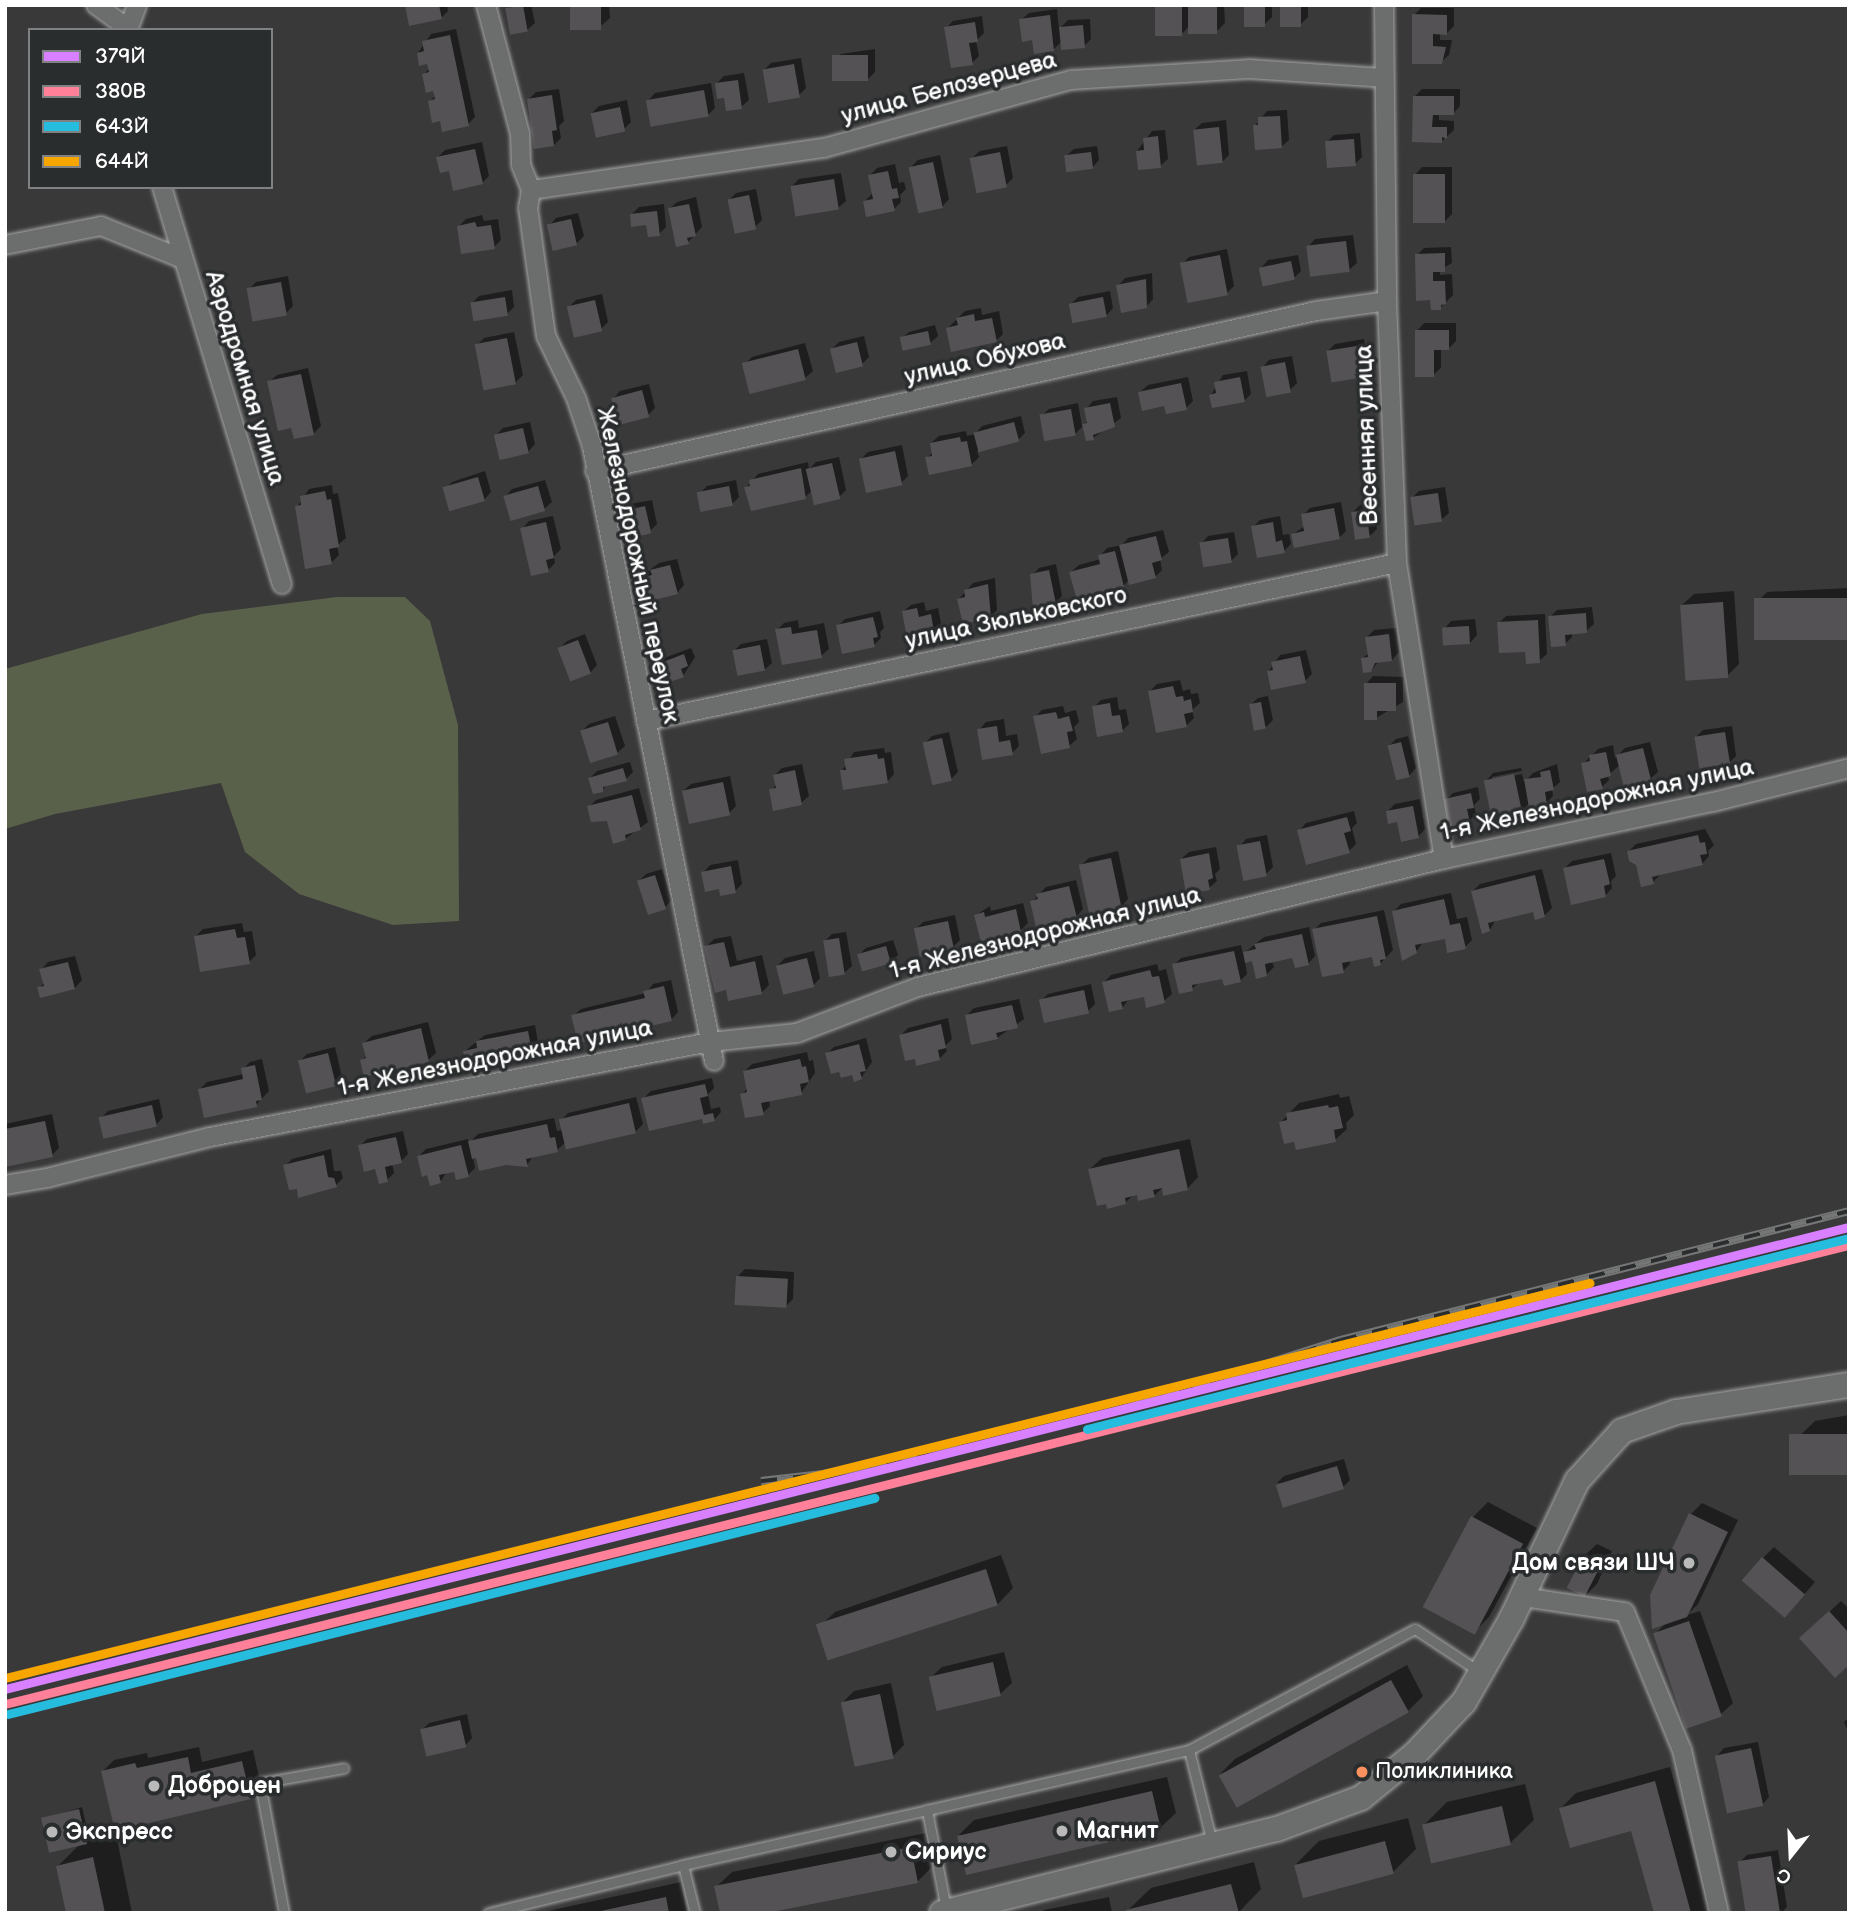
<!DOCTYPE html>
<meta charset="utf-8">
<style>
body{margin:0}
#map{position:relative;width:1854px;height:1918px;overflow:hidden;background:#39393a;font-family:"Balsamiq Sans",sans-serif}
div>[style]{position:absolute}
.green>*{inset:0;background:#5a614a}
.shadow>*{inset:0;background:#0007}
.building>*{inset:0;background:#545255;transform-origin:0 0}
.roads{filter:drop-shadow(0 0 2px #a6a6a6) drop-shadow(0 0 2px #a6a6a6)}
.service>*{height:9px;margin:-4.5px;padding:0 4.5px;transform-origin:4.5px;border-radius:4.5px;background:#6c6d6d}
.minor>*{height:18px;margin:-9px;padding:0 9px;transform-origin:9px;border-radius:9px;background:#6c6d6d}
.secondary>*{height:24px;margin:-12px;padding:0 12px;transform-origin:12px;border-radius:12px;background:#6c6d6d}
.rail>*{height:8px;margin-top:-4px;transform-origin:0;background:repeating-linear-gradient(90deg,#2a2d2e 0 16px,#757676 0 32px);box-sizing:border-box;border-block:2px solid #757676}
.rail-1>*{height:9px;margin:-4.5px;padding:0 4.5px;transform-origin:4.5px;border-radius:4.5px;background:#d880ff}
.rail-2>*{height:9px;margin:-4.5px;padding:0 4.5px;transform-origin:4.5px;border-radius:4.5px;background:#ff8098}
.rail-3>*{height:9px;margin:-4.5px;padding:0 4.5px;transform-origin:4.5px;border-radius:4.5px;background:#26bcdd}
.rail-4>*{height:9px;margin:-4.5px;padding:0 4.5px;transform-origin:4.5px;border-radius:4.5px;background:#f7a600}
.dots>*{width:19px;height:19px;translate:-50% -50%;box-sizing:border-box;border:4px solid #2a2d2e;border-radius:50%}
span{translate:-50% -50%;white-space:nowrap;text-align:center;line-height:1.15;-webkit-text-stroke:7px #2a2d2e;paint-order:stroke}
.bus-label{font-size:22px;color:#fff}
.left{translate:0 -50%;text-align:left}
.street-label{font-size:24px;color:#fff}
.poi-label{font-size:24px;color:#fff;font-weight:700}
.right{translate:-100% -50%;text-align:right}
.frame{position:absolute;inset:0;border:7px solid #fff;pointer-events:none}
.legend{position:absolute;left:28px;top:28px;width:245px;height:161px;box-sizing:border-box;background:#2a2d2e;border:2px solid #7f8182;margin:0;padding:9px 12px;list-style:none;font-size:21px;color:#fff}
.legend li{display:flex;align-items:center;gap:14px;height:35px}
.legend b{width:35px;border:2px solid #7f8182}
.north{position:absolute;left:1756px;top:1820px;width:70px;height:70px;-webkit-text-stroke:5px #2a2d2e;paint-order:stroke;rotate:198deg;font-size:19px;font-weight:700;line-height:28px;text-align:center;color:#fff}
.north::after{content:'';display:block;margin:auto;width:24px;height:32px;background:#fff;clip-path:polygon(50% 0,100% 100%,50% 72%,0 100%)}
</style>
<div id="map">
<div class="green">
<div style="clip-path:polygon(337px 597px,405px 597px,430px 621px,458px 725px,459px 921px,393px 925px,299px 894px,245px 852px,221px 783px,55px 814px,5px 829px,5px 669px,202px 614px)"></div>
</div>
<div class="shadow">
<div style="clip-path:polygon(406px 5px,447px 5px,448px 11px,441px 18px)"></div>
<div style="clip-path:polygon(508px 5px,531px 5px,535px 23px,527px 30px)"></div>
<div style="clip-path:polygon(572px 5px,609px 5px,610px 18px,602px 25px)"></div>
<div style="clip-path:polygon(1157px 5px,1224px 5px,1225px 23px,1218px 30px,1191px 24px,1183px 33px)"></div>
<div style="clip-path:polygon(1246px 5px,1272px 5px,1272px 17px,1265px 24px)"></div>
<div style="clip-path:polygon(1282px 5px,1308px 5px,1308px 17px,1301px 24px)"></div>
<div style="clip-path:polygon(1421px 8px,1454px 8px,1454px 26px,1447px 33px,1440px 33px,1440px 40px,1452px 40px,1449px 55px,1441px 62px,1414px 15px)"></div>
<div style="clip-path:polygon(1057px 9px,1059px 29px,1068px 20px,1090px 19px,1091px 39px,1084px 46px,1062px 41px,1054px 49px,1033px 38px,1021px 20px,1029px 13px)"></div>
<div style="clip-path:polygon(982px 16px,984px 33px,976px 41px,979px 56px,972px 63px,946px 28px,953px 21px)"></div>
<div style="clip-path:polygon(456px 29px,475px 117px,468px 124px,441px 119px,429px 102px,436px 95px,424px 74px,430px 68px,418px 53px,431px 34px)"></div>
<div style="clip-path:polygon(875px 49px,875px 72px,867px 80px,834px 61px,841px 54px)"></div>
<div style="clip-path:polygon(801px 58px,806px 88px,799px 95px,764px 70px,771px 63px)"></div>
<div style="clip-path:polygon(744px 73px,749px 100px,741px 107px,716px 84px,724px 76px)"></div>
<div style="clip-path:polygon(711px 83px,715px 108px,708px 115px,648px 101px,655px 93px)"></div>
<div style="clip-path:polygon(559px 89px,564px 121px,559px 126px,561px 138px,554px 145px,529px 99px,536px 92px)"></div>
<div style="clip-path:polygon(1422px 89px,1460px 89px,1460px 106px,1453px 114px,1439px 113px,1439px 120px,1454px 121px,1454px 130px,1442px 141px,1414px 141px,1415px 96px)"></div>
<div style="clip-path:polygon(627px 100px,631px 122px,624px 129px,592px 113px,599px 106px)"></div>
<div style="clip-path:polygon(1287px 110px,1289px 140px,1281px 147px,1255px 126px,1267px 111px)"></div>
<div style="clip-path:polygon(1226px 120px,1229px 155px,1222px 162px,1194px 130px,1202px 123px)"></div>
<div style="clip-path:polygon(1165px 130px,1168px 159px,1160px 166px,1137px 151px,1152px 131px)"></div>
<div style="clip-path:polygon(1360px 133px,1362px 157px,1355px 164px,1327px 142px,1334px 135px)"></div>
<div style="clip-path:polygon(482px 142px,489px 176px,482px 183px,450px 169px,438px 157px,445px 150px)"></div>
<div style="clip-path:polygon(1007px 146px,1013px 178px,1006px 185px,972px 158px,980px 151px)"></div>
<div style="clip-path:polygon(1097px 146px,1099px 160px,1092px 168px,1066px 156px,1074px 149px)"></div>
<div style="clip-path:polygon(940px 155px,949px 199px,942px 207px,911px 167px,918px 160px)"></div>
<div style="clip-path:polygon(895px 164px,899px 183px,904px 182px,906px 189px,900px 195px,901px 202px,894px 209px,865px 201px,873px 193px,870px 175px,877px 168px)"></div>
<div style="clip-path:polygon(1422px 167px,1452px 167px,1452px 214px,1445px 221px,1415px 175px)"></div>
<div style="clip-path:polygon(841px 173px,846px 201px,838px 208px,792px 186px,799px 179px)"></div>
<div style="clip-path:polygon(756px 189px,762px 220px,755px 227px,729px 200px,736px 193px)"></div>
<div style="clip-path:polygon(696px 197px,702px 227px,688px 242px,669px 209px,677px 202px)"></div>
<div style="clip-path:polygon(664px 204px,666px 227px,659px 234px,648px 223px,631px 215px,639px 207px)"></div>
<div style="clip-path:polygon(578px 213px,584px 236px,577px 243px,549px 226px,556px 218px)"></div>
<div style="clip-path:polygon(482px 215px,484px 221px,498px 219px,501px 240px,494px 247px,459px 226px,466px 219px)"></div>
<div style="clip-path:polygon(1353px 235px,1357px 263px,1349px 270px,1308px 247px,1315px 239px)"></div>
<div style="clip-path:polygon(1451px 247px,1452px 263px,1440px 270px,1440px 275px,1452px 274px,1453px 295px,1440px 308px,1432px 298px,1417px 255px,1424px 248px)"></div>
<div style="clip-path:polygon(1227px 249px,1234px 286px,1227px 293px,1182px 264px,1189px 257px)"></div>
<div style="clip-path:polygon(1298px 255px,1301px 271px,1294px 278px,1261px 268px,1268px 260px)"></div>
<div style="clip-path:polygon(1152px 273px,1153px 299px,1146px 307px,1118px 286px,1125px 278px)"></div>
<div style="clip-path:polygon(288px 276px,293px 306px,286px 313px,249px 289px,256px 282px)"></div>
<div style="clip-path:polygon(512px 290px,514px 307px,507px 314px,472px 303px,479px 296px)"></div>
<div style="clip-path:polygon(1110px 291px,1113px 308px,1106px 316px,1071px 304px,1078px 297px)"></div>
<div style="clip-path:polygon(602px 294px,608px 322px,601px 329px,569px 307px,576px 300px)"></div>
<div style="clip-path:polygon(981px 308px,982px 315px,999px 311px,1003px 334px,996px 341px,948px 328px,965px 311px)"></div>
<div style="clip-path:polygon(1424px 323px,1456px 323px,1456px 341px,1449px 348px,1441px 348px,1441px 368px,1433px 375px,1417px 331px)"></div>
<div style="clip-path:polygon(935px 325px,938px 336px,930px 343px,901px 339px,909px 332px)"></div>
<div style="clip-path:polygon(514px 332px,523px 375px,515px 383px,477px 345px,484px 338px)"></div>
<div style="clip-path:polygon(864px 336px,869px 357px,862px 364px,832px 349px,839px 342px)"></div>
<div style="clip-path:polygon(1364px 339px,1368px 369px,1361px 376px,1328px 351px,1335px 344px)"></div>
<div style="clip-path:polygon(805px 343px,813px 371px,805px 378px,744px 365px,752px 357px)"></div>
<div style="clip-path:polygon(1292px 356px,1297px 383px,1290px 390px,1262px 368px,1269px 360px)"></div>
<div style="clip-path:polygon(308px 368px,321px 426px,314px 433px,293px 426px,269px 382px,277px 375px)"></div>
<div style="clip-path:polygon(1247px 371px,1251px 394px,1244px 401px,1211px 395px,1223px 375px)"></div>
<div style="clip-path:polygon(1188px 377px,1193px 401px,1186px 408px,1165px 404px,1140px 392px,1148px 385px)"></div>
<div style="clip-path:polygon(649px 384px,655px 408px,648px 415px,613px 399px,620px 391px)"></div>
<div style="clip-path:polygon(1117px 397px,1121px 418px,1093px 438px,1084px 425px,1075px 434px,1041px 416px,1049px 409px,1078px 403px,1082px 426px,1089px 420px,1086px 409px,1093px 401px)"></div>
<div style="clip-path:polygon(1021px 416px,1025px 433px,1018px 440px,977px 451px,979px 457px,972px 464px,927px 458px,933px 452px,931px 443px,939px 436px,966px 431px,967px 436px,975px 434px,982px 426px)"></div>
<div style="clip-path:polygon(530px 422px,535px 444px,528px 452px,496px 435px,503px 428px)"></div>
<div style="clip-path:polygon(902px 445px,908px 476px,901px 483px,861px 459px,868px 452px)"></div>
<div style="clip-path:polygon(839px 457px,846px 490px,839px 497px,813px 490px,805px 497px,746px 488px,758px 474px,808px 462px,809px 469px,816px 462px)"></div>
<div style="clip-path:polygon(485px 471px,491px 492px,484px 500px,445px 489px,452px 482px)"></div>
<div style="clip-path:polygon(545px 480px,552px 502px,544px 509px,505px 497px,512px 489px)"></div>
<div style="clip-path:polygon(736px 480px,739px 497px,732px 504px,699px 494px,707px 486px)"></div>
<div style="clip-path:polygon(332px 485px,333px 494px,338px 493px,346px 538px,337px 546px,339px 555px,331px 563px,297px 507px,309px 489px)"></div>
<div style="clip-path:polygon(1445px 487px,1449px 513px,1441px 520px,1412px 498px,1419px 491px)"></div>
<div style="clip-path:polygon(652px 500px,657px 524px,650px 531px,623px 511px,630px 504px)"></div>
<div style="clip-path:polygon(1341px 502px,1346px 531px,1339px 538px,1293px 534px,1305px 526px,1303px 515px,1310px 508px)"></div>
<div style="clip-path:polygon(1372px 503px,1377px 529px,1370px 536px,1353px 512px,1360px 505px)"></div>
<div style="clip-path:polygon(553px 516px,561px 549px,554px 556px,555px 563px,548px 570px,522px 529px,529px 521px)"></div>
<div style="clip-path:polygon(1280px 516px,1283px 535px,1289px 534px,1291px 544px,1284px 551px,1253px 527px,1260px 520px)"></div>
<div style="clip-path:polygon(1163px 530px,1169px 552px,1160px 559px,1162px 570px,1155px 577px,1129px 580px,1123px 586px,1071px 572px,1079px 565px,1101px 559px,1100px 556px,1107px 548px,1122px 545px,1128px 538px)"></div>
<div style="clip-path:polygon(1234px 532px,1238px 554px,1231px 561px,1201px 544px,1208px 536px)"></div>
<div style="clip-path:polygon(677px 559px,684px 585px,677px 593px,638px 579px,659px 563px)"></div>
<div style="clip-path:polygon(1056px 564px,1062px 596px,1055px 603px,1032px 575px,1039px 568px)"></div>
<div style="clip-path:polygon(995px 578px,997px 610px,990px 617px,959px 599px,973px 583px)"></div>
<div style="clip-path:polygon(1849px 588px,1849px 638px,1756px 603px,1767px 592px)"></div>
<div style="clip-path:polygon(1734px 591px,1739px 664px,1727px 676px,1682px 605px,1694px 594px)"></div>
<div style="clip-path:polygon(924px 602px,926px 611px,938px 608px,941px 623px,934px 630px,903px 612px,911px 605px)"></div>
<div style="clip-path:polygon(1592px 607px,1594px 624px,1586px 631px,1572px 632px,1572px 637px,1565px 644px,1550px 617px,1557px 610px)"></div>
<div style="clip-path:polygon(880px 611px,884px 628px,880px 632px,881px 638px,874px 645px,838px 626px,845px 619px)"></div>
<div style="clip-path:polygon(1545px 614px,1547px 654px,1539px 661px,1499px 623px,1506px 616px)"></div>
<div style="clip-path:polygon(1475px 619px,1477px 635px,1470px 643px,1444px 629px,1451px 621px)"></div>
<div style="clip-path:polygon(798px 620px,799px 628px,824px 623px,829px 649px,821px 656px,777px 630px,784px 623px)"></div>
<div style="clip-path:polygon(1396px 628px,1399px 652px,1392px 660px,1379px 661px,1371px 671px,1363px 658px,1369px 653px,1367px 637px,1374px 630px)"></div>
<div style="clip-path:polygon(585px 634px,597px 665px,590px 673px,560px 648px,567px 641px)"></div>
<div style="clip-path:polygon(767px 639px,772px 663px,764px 670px,734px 651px,741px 644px)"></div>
<div style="clip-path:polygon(691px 648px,695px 657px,683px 676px,657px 665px,664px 658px)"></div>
<div style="clip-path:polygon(1306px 650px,1312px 674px,1305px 681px,1268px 672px,1280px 655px)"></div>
<div style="clip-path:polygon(1373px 676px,1403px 677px,1403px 702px,1376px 718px,1366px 684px)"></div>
<div style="clip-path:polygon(1180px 680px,1183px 691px,1190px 689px,1191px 694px,1198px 693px,1200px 703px,1192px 710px,1194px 718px,1186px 726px,1150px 691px,1157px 684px)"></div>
<div style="clip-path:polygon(1268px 696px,1273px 720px,1266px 727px,1250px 705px,1258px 698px)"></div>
<div style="clip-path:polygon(1117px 697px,1119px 710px,1126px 709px,1129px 724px,1122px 731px,1094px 707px,1101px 700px)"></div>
<div style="clip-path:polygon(1063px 706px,1065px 713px,1076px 710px,1079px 722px,1074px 727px,1077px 739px,1069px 746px,1035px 717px,1042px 710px)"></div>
<div style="clip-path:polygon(615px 716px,625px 746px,617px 753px,591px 761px,582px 731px,589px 724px)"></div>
<div style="clip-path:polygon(1004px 719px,1006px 736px,1017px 734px,1019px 746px,1012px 753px,979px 730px,986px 722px)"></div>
<div style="clip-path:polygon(1732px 726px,1736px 756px,1729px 763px,1696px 737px,1703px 730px)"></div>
<div style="clip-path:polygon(949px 732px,958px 772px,951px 779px,925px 743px,932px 736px)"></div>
<div style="clip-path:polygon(1408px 736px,1416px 768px,1409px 776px,1389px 746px,1396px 739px)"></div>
<div style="clip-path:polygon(1650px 742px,1658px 772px,1650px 779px,1620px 765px,1608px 775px,1609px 780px,1602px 787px,1583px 764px,1598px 749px,1613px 745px,1615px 758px,1625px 748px)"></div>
<div style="clip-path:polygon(884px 748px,885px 753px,891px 752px,894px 774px,887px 782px,842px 771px,854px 752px)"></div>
<div style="clip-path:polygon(630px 762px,633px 772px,626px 779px,608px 784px,602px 790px,590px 778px,597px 771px)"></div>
<div style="clip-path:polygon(802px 764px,809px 796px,801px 803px,771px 790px,777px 784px,775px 775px,782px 768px)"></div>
<div style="clip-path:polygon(1557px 764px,1560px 782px,1552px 789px,1553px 796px,1546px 803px,1530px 803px,1521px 811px,1486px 781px,1493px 773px,1521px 768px,1522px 771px,1492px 777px,1492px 780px,1522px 774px,1524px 782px,1533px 773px)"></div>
<div style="clip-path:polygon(730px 776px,736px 806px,729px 813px,683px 791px,691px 784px)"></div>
<div style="clip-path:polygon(1478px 787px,1480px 799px,1474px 805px,1476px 814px,1469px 821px,1446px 800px,1453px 793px)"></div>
<div style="clip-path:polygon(639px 788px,648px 822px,625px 839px,608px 819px,589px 807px,596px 800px)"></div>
<div style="clip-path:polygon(1420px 799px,1425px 829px,1418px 837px,1387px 812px,1395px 804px)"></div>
<div style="clip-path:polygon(1354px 811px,1357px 823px,1352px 828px,1356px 844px,1349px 851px,1299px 831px,1306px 823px)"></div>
<div style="clip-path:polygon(1705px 829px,1714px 845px,1708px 851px,1709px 856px,1702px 864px,1660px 875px,1653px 882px,1629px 851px,1636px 844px)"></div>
<div style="clip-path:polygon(1267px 835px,1273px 867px,1266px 874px,1239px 847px,1246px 839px)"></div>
<div style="clip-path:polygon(1216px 847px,1220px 869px,1215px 874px,1217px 881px,1209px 888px,1181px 859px,1189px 852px)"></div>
<div style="clip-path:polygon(1118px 851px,1128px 899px,1121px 907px,1081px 865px,1089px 858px)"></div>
<div style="clip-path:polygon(1611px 853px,1616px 876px,1611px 881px,1612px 888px,1605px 896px,1565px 868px,1572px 861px)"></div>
<div style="clip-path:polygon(738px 860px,742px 884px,735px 891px,720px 887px,703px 873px,710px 865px)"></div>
<div style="clip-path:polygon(662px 869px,672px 900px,665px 907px,639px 881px,646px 874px)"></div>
<div style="clip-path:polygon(1542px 869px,1552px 908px,1544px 916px,1535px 910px,1496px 919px,1490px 930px,1473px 891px,1480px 884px)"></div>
<div style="clip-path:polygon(1076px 880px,1083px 909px,1076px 917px,1032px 902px,1046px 887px)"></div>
<div style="clip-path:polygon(1451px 893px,1457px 919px,1467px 917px,1472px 940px,1465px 947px,1446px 937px,1423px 942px,1416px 952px,1394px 911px,1401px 904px)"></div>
<div style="clip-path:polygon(1023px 903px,1028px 923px,1020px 931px,976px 915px,990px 906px,991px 911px)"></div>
<div style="clip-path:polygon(1384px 910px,1393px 950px,1380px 964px,1373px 955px,1349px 959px,1350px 964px,1343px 971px,1314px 930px,1321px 923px)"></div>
<div style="clip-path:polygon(955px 915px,960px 940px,953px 947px,916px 929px,923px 922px)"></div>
<div style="clip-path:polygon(242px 923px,244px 932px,252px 931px,256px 955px,249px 962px,196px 936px,203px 929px)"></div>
<div style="clip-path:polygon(1309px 927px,1315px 956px,1308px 964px,1293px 956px,1272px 961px,1274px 967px,1266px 975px,1254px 959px,1245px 961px,1247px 974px,1240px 981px,1223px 977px,1199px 982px,1192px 989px,1174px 965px,1181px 958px,1241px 945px,1243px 954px,1264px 937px)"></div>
<div style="clip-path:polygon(846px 932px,852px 966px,844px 973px,825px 941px,832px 934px)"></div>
<div style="clip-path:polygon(731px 936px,737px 961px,762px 955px,769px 985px,762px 992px,728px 988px,706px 947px,714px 939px)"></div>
<div style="clip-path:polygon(893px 940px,898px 955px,890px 962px,859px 955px,866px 948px)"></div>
<div style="clip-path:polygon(814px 951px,820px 978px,813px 986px,777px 966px,785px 958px)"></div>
<div style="clip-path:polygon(75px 956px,82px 980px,75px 988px,39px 988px,45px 982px,41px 970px,48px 962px)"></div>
<div style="clip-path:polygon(1157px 964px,1159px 971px,1166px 969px,1172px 994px,1164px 1001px,1145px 995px,1129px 999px,1122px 1008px,1104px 982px,1111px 975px)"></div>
<div style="clip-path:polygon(671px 980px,678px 1012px,671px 1020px,573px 1016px,581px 1009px,646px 993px,653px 984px)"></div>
<div style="clip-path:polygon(1091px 984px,1095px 1004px,1088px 1011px,1041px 1001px,1048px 994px)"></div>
<div style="clip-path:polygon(1019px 999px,1024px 1019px,997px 1038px,967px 1015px,974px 1008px)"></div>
<div style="clip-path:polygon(948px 1018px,952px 1039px,945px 1046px,947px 1051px,940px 1058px,916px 1057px,901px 1035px,908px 1028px)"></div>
<div style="clip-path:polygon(428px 1022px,436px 1053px,428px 1060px,362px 1060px,367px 1055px,364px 1043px,372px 1036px)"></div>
<div style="clip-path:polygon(535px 1025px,539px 1048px,532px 1055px,484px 1065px,477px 1071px,465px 1051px,485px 1035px)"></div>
<div style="clip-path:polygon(866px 1038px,872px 1062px,861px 1078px,827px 1054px,834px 1047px)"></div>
<div style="clip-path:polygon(335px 1047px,342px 1077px,335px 1084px,300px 1061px,307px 1054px)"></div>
<div style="clip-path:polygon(807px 1052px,809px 1061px,813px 1060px,815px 1073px,801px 1093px,769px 1100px,770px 1106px,763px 1113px,742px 1094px,748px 1088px,745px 1071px,752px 1064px)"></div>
<div style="clip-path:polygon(262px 1059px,269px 1091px,256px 1105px,200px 1089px,207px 1082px,244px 1074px,243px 1069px,250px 1062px)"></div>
<div style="clip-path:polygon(712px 1078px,714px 1088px,708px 1094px,711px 1109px,720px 1107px,721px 1112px,714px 1120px,643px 1099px,651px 1091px)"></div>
<div style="clip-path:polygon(1339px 1094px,1340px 1098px,1349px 1096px,1354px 1115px,1346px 1123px,1347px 1129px,1335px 1140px,1296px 1140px,1281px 1122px,1299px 1103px)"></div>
<div style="clip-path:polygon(636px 1097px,643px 1124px,635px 1132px,566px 1142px,557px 1150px,534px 1155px,527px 1165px,478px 1156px,473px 1157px,475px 1168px,468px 1175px,456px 1170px,447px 1171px,441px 1181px,419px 1156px,426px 1149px,468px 1139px,469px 1143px,478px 1134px,554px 1118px,557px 1131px,563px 1130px,561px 1120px,568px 1113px)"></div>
<div style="clip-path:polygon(159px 1099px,163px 1117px,156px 1125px,101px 1118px,108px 1111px)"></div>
<div style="clip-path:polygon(52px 1114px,59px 1148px,52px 1155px,5px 1165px,5px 1124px)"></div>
<div style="clip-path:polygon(403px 1131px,408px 1154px,401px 1161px,392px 1163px,394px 1173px,387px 1180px,360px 1146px,367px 1139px)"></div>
<div style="clip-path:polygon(1190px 1139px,1198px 1177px,1187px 1189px,1163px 1187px,1154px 1196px,1134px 1194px,1125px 1203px,1090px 1169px,1102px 1158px)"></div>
<div style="clip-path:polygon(331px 1149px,334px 1171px,341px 1171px,343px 1178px,336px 1185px,298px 1187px,285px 1166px,292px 1159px)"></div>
<div style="clip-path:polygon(745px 1269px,794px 1272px,793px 1299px,785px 1307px,738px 1276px)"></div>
<div style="clip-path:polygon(1849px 1415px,1849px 1474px,1791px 1444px,1815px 1421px)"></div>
<div style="clip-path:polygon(1344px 1459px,1350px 1480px,1343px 1487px,1277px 1483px,1284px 1476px)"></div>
<div style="clip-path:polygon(1488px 1502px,1537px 1528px,1489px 1617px,1473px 1633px,1473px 1517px)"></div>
<div style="clip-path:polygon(1702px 1503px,1738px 1520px,1698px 1604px,1687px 1615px,1700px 1611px,1733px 1703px,1721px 1714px,1655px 1634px,1666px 1623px,1691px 1514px)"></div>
<div style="clip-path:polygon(1597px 1544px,1612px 1551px,1597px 1584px,1586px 1595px,1585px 1555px)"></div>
<div style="clip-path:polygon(1774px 1547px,1815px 1582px,1796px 1604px,1763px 1558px)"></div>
<div style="clip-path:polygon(1001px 1555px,1013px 1588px,998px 1604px,819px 1627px,835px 1612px)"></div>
<div style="clip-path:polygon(1841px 1601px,1849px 1609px,1849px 1663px,1813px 1627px)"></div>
<div style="clip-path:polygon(1004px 1652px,1012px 1683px,1000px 1694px,930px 1678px,942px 1667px)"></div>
<div style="clip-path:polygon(1407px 1665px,1423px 1696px,1408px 1711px,1220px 1774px,1235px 1759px)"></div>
<div style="clip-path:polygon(891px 1683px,904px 1745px,893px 1756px,843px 1702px,854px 1691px)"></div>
<div style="clip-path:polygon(467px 1714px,472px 1738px,465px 1746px,422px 1730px,429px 1723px)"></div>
<div style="clip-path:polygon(1849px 1717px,1849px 1734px,1844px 1722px)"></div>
<div style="clip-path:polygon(1758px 1742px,1769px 1797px,1762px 1805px,1717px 1756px,1724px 1748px)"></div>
<div style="clip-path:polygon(199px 1747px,202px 1762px,253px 1750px,261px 1786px,250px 1797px,102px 1772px,114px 1760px,147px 1753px,148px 1758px)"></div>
<div style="clip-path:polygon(1670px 1767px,1710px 1913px,1656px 1913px,1632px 1829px,1561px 1808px,1576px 1793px)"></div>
<div style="clip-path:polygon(1167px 1777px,1176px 1813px,1160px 1828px,959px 1835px,974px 1820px)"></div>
<div style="clip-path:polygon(1525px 1784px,1534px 1820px,1510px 1843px,1424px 1825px,1447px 1802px)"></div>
<div style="clip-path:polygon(82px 1807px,90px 1841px,116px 1834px,132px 1913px,68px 1913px,58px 1866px,80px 1844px,43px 1819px)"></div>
<div style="clip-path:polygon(1408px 1818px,1416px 1849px,1393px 1872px,1296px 1864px,1319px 1841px)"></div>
<div style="clip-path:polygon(926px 1833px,933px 1866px,918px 1881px,716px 1887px,732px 1872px)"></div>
<div style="clip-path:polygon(1778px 1850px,1787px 1907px,1781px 1913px,1749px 1913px,1740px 1862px,1747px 1855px)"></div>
<div style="clip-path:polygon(1254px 1862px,1261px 1889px,1238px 1913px,1127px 1911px,1151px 1888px)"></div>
<div style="clip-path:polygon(681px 1882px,687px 1913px,539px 1913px)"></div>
<div style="clip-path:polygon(1109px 1897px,1112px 1913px,1041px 1913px,1044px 1910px)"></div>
</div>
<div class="building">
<div style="clip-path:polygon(405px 5px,439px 5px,442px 19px,409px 26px)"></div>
<div style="left:523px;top:5px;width:27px;height:18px;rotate:80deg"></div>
<div style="left:570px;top:5px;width:31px;height:25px"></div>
<div style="left:1155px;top:5px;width:27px;height:31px"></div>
<div style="left:1188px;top:5px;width:29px;height:29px"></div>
<div style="left:1244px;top:5px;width:21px;height:22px"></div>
<div style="left:1280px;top:5px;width:21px;height:22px"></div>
<div style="clip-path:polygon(1412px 14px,1447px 15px,1447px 35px,1433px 34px,1433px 46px,1446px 47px,1442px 64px,1412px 64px)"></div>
<div style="clip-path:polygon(1050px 15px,1054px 51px,1034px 54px,1032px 40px,1022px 42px,1019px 19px)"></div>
<div style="clip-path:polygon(975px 22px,978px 42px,969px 43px,973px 65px,951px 68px,944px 27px)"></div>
<div style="left:1083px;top:25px;width:23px;height:24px;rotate:85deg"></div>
<div style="clip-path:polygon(450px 35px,469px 126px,442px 132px,440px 121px,432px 123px,428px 101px,435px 99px,433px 91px,426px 93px,422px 74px,429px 72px,427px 64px,419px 66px,417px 53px,424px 51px,422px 41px)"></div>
<div style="left:868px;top:55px;width:26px;height:36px;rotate:90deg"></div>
<div style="left:794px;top:64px;width:34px;height:32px;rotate:80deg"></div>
<div style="clip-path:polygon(738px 80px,742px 109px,726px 111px,724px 98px,717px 99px,715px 83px)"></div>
<div style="left:704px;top:90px;width:27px;height:59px;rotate:80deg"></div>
<div style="clip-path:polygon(552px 95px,557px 130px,552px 131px,554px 146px,534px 149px,527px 99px)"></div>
<div style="clip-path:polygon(1413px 96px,1454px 96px,1454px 115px,1433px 115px,1432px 127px,1447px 127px,1447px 139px,1442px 137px,1442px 143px,1412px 142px)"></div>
<div style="left:620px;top:107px;width:25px;height:30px;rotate:78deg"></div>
<div style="clip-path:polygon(1280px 116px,1282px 148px,1255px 150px,1253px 125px,1258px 125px,1258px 117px)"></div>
<div style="left:1219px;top:127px;width:36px;height:26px;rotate:84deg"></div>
<div style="clip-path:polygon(1158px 136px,1161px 168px,1138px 170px,1136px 151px,1144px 150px,1143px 138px)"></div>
<div style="left:1354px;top:139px;width:27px;height:29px;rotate:86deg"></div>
<div style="clip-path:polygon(475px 149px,483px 184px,453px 191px,449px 171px,440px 173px,436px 157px)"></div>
<div style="left:1000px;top:152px;width:36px;height:31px;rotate:79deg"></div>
<div style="left:1091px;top:152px;width:17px;height:27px;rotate:83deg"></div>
<div style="left:933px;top:162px;width:47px;height:25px;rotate:78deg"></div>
<div style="clip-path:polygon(888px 171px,892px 189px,897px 188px,899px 198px,892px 199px,895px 211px,866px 217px,863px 201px,873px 199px,868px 175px)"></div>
<div style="left:1413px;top:174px;width:32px;height:49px"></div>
<div style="left:834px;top:179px;width:31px;height:44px;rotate:81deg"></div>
<div style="left:749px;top:195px;width:35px;height:22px;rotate:78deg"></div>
<div style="clip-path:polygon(689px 204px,696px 236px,687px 238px,689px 244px,676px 247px,668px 208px)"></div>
<div style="clip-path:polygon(657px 211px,660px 236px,648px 237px,646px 225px,631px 227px,630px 214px)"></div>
<div style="left:571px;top:219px;width:27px;height:25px;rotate:77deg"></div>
<div style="clip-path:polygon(475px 222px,477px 227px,491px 225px,495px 249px,461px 254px,457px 226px)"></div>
<div style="left:1346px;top:241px;width:31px;height:40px;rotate:83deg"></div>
<div style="clip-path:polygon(1445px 253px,1445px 272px,1433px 272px,1433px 281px,1445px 281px,1446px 304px,1441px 305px,1441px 310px,1431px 310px,1430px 300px,1416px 301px,1415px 254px)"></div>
<div style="left:1220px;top:255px;width:41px;height:41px;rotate:79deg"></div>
<div style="left:1291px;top:261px;width:19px;height:33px;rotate:78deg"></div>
<div style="clip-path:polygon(1146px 279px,1147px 308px,1121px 313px,1116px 285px)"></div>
<div style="left:281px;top:282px;width:34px;height:35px;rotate:80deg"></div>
<div style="left:505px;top:297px;width:19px;height:35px;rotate:81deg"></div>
<div style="left:1103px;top:297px;width:20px;height:35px;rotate:79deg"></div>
<div style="left:595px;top:300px;width:32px;height:29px;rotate:77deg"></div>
<div style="clip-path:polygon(974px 314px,975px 321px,992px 318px,997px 342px,951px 352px,946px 328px,958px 325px,956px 318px)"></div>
<div style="clip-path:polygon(1415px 330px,1449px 330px,1449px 350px,1434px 350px,1434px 377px,1415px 377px)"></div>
<div style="left:928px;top:331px;width:14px;height:29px;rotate:78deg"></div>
<div style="left:507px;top:338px;width:47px;height:33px;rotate:79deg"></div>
<div style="left:857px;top:342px;width:25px;height:28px;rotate:76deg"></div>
<div style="left:1357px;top:346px;width:32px;height:31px;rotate:81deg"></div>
<div style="left:798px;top:349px;width:32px;height:58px;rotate:76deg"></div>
<div style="left:1285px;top:362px;width:31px;height:25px;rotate:79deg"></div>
<div style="clip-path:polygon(301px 374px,314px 435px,294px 439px,291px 428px,278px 431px,267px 381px)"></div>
<div style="clip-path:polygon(1240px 377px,1245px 402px,1212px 408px,1209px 395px,1216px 393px,1214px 382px)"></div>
<div style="clip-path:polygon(1181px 383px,1187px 410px,1166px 414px,1164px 406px,1142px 411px,1138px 392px)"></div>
<div style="left:642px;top:390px;width:28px;height:32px;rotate:75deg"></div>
<div style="clip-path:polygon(1110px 403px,1115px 427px,1093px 435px,1094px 440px,1086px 441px,1082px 424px,1087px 423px,1084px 408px)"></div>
<div style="left:1071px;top:409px;width:27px;height:32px;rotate:80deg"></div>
<div style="left:1014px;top:422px;width:20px;height:42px;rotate:75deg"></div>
<div style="left:523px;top:428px;width:26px;height:30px;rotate:77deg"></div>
<div style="clip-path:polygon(960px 437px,961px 442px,967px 441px,972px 466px,929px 475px,925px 457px,932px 456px,930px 443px)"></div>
<div style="left:895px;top:451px;width:35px;height:37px;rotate:78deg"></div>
<div style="left:832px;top:463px;width:37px;height:27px;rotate:77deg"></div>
<div style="clip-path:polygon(801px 468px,806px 499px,751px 511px,744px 487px,750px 486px,749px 480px)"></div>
<div style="left:478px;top:477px;width:25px;height:37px;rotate:74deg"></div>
<div style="left:538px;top:486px;width:26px;height:36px;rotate:74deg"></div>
<div style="left:729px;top:486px;width:20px;height:33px;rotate:79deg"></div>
<div style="clip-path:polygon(325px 491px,327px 500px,331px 499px,339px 547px,329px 549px,332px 564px,305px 569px,295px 506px,301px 505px,300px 496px)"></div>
<div style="left:1438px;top:493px;width:29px;height:28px;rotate:82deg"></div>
<div style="left:645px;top:506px;width:28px;height:25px;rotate:77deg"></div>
<div style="clip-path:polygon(1334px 508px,1340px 539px,1294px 548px,1291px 534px,1304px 531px,1301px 514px)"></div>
<div style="left:1366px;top:510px;width:28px;height:15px;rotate:82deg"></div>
<div style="clip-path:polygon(546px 522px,554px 558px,546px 560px,549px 572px,531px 576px,520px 528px)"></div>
<div style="clip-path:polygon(1273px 522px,1276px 542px,1282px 540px,1285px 553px,1257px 558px,1251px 526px)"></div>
<div style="clip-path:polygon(1156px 536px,1162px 560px,1152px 563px,1156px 578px,1129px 585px,1119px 545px)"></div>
<div style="left:1228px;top:538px;width:25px;height:29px;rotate:81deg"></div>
<div style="clip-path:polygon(1115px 551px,1124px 587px,1077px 600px,1069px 572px,1100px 564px,1098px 555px)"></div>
<div style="clip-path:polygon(670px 565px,678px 594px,642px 603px,636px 579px,652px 575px,650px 570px)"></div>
<div style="clip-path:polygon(1049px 570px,1056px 604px,1033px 609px,1030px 574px)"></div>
<div style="clip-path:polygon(988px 584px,991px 618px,963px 624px,957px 599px,965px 597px,964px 590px)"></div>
<div style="left:1849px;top:598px;width:42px;height:95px;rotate:90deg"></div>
<div style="left:1723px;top:602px;width:76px;height:43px;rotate:86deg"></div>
<div style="clip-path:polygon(917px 608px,919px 617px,931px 614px,934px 632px,907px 638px,902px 611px)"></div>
<div style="clip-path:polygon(1586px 613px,1587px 633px,1565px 635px,1566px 646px,1551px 647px,1548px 616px)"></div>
<div style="clip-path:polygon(873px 617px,878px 637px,873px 638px,875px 647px,842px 654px,836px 625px)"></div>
<div style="clip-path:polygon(1538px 620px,1540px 663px,1526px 664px,1525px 652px,1499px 653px,1497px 622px)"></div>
<div style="left:1469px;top:626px;width:18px;height:27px;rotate:87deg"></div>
<div style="clip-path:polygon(791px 627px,792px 634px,817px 630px,822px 658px,782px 665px,775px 629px)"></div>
<div style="clip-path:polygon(1389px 634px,1392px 661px,1375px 663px,1371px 672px,1363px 673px,1361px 658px,1368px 657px,1365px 637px)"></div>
<div style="left:578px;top:640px;width:36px;height:22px;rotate:69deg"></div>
<div style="left:760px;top:645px;width:26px;height:28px;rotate:79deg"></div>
<div style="clip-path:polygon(684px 654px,688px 666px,681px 669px,684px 677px,662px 685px,655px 665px)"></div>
<div style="clip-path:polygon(1300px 656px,1306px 683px,1271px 690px,1267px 671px,1273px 670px,1271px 662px)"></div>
<div style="clip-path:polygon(1364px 683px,1396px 683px,1396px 711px,1377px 711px,1377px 720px,1364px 720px)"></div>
<div style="clip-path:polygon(1173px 686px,1176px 697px,1183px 696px,1184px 701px,1191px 699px,1193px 712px,1184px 714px,1187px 727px,1156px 733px,1148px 691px)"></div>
<div style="left:1261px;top:702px;width:27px;height:12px;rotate:80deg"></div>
<div style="clip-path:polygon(1110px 703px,1112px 716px,1120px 715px,1123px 732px,1097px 737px,1092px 706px)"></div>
<div style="clip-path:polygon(1056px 712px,1058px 719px,1069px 716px,1073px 731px,1067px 732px,1070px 748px,1041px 754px,1033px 716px)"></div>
<div style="left:608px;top:722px;width:34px;height:29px;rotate:73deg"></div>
<div style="clip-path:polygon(997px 726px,999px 742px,1010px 740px,1013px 755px,982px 760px,977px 729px)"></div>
<div style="left:1725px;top:732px;width:32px;height:31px;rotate:81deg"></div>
<div style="left:942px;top:738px;width:44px;height:20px;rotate:77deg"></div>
<div style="left:1401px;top:742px;width:36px;height:14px;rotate:76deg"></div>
<div style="left:1643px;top:748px;width:34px;height:28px;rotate:76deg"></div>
<div style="clip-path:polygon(1606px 752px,1611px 776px,1600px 779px,1603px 789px,1587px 792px,1581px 763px,1590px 761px,1589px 755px)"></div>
<div style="clip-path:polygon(877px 754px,878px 759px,884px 758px,888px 783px,843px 790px,840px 770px,846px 770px,844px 759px)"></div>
<div style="clip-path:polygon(623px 768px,627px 781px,603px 787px,603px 792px,593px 794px,588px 778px)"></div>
<div style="clip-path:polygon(795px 770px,802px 805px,773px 811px,769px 789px,776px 788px,773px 775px)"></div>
<div style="clip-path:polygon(1550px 770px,1554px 790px,1545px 792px,1547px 805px,1529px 808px,1524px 779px,1541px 777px,1540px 772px)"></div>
<div style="left:1514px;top:774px;width:40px;height:31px;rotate:78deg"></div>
<div style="left:723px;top:782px;width:34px;height:42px;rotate:78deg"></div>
<div style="clip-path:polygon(1471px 793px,1474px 808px,1467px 809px,1470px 823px,1450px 827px,1444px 799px)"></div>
<div style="clip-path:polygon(632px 795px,641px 830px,625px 835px,626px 840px,613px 844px,607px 821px,591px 822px,587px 806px)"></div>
<div style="clip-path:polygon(1413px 806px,1419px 838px,1401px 842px,1397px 822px,1388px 824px,1386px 811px)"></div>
<div style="clip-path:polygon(1347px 817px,1351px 831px,1344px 833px,1350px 853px,1306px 865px,1297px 830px)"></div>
<div style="clip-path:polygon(1698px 835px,1700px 843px,1705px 842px,1707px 854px,1700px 855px,1703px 865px,1652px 877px,1654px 884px,1641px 887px,1636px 865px,1629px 861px,1627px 851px)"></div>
<div style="left:1260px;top:841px;width:36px;height:24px;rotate:79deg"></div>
<div style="clip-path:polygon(1209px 853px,1213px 878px,1208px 880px,1210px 890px,1186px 894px,1180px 859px)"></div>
<div style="left:1111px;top:858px;width:51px;height:33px;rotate:78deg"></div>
<div style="clip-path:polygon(1604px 859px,1610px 884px,1604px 886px,1606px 897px,1571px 905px,1563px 868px)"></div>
<div style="clip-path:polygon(731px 866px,736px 893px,720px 896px,719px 889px,705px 892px,701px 872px)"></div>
<div style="left:655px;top:875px;width:36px;height:19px;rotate:72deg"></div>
<div style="clip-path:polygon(1535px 875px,1545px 917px,1535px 920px,1533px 912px,1488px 923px,1490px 931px,1482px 934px,1471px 891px)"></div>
<div style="clip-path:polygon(1069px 886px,1077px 918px,1036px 927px,1030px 901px,1038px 899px,1036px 894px)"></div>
<div style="clip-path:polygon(1444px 899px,1450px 925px,1460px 923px,1466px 949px,1447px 953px,1445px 939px,1415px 945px,1417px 953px,1402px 961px,1392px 911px)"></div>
<div style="clip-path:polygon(1016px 909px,1021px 932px,981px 942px,974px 915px,984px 912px,985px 917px)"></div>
<div style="clip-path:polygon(1377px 916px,1386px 959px,1380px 960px,1381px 965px,1374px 967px,1372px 957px,1342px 963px,1344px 973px,1322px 977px,1312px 929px)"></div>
<div style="left:948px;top:921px;width:29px;height:35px;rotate:78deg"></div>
<div style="clip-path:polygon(235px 929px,237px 938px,245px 937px,250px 964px,200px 972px,194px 936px)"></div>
<div style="clip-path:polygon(1302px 934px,1309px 965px,1295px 968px,1292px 958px,1265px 964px,1267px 976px,1256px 979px,1252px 961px,1245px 963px,1243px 952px,1256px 949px,1254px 944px)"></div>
<div style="left:839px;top:938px;width:37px;height:16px;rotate:81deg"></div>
<div style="clip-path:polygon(724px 942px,730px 967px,755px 961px,762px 994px,728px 1001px,726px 990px,715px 993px,704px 946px)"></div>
<div style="left:886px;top:946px;width:18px;height:30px;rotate:74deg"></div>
<div style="clip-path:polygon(1234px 951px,1241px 982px,1224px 986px,1222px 979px,1192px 985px,1193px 991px,1179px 994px,1172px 964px)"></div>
<div style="left:807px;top:958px;width:30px;height:32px;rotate:76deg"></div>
<div style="clip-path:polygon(68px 962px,75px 989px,40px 998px,37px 987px,44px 986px,39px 969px)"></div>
<div style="clip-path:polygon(1150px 970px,1152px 977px,1159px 976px,1165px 1003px,1146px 1008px,1144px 997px,1121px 1002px,1123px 1009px,1109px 1012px,1102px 982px)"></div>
<div style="clip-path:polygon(664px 986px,672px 1021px,578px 1043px,571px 1015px,645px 998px,643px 991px)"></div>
<div style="left:1084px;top:990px;width:24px;height:46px;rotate:78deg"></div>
<div style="clip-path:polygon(1012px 1005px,1018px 1028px,996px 1033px,998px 1039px,971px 1045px,965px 1015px)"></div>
<div style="clip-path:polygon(941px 1024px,946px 1048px,938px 1050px,940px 1060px,916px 1066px,915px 1059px,905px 1061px,899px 1035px)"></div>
<div style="clip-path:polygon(421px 1028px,429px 1062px,364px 1077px,360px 1060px,366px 1058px,362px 1043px)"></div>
<div style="clip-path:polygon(528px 1031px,533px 1057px,477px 1068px,478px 1073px,468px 1075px,463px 1051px,477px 1048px,476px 1041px)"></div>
<div style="clip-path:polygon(859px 1044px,866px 1071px,860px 1072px,862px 1079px,854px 1082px,852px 1075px,841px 1078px,839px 1072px,831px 1074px,825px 1053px)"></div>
<div style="left:328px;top:1053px;width:34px;height:31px;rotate:76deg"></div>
<div style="clip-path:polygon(800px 1059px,802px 1067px,806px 1066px,809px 1082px,800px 1084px,802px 1095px,761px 1103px,764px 1115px,745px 1118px,740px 1094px,747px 1092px,743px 1071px)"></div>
<div style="clip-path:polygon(255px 1065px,262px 1100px,256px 1101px,257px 1107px,204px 1118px,198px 1089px,243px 1079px,241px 1068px)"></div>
<div style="clip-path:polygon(705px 1084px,708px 1096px,700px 1098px,704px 1115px,713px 1113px,715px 1121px,703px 1124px,702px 1119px,649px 1131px,641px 1098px)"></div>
<div style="left:629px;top:1103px;width:31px;height:72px;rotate:77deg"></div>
<div style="left:152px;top:1105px;width:22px;height:55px;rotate:77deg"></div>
<div style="clip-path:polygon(1328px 1105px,1329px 1108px,1338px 1106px,1343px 1128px,1334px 1130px,1336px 1142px,1296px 1150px,1294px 1142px,1284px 1144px,1279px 1122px,1287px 1120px,1286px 1113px)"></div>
<div style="clip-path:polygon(45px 1121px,53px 1157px,5px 1167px,5px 1129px)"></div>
<div style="clip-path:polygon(547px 1124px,550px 1138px,555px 1137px,558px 1152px,526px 1159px,528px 1167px,506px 1165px,479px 1171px,476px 1158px,472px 1159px,468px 1141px)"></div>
<div style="clip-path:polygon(396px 1137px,402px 1163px,385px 1167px,388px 1182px,379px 1184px,375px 1169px,364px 1172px,358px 1145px)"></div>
<div style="clip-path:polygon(461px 1145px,469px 1177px,456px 1180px,454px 1172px,439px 1175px,441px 1183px,430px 1186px,427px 1175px,422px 1177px,417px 1156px)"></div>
<div style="clip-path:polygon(1179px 1149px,1188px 1190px,1163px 1196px,1162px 1188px,1153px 1190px,1155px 1197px,1138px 1201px,1137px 1195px,1125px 1198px,1126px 1204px,1107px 1209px,1106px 1204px,1097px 1206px,1088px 1169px)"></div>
<div style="clip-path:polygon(324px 1155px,328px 1177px,334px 1178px,337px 1187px,298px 1198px,297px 1189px,289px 1190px,283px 1165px)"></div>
<div style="left:736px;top:1276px;width:52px;height:29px;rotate:3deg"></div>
<div style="left:1849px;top:1434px;width:41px;height:60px;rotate:90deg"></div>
<div style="left:1337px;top:1466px;width:24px;height:64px;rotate:73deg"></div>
<div style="clip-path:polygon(1689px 1513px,1728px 1532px,1687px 1617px,1652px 1629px,1650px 1595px)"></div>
<div style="left:1471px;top:1516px;width:59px;height:103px;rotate:28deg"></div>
<div style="left:1584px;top:1554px;width:20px;height:38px;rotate:27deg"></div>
<div style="left:1762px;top:1557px;width:57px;height:31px;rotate:41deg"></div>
<div style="left:986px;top:1569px;width:38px;height:179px;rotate:72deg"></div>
<div style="clip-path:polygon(1829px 1611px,1849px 1633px,1849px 1665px,1835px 1678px,1799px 1638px)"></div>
<div style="left:1689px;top:1621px;width:101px;height:38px;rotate:71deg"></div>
<div style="left:993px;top:1662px;width:35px;height:66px;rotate:77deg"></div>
<div style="left:1391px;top:1680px;width:37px;height:197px;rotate:61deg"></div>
<div style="left:880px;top:1694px;width:66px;height:40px;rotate:78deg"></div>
<div style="left:460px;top:1720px;width:28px;height:41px;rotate:77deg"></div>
<div style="left:1751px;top:1748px;width:59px;height:37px;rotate:78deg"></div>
<div style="clip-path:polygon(188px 1757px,191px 1773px,242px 1761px,251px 1799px,115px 1831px,101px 1771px,135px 1763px,137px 1768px)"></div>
<div style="clip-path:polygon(1655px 1781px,1691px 1913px,1654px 1913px,1631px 1831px,1570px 1848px,1559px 1808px)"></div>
<div style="left:1152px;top:1791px;width:40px;height:200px;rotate:77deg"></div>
<div style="left:1502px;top:1806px;width:40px;height:82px;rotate:77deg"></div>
<div style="left:79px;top:1809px;width:36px;height:39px;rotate:77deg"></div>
<div style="left:1385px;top:1841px;width:34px;height:94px;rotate:75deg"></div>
<div style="clip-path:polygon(911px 1847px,918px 1883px,767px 1913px,720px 1913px,714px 1886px)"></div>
<div style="left:1771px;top:1856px;width:58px;height:34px;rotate:81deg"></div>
<div style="clip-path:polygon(93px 1857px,105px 1913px,66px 1913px,56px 1866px)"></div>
<div style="clip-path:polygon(1231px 1884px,1239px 1913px,1126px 1913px,1126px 1910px)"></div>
<div style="clip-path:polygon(666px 1897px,669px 1913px,596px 1913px,596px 1912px)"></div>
</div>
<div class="roads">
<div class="service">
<div style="left:1189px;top:1750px;width:256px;rotate:-28.2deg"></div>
<div style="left:1415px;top:1629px;width:78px;rotate:33.5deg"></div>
<div style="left:683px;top:1865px;width:250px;rotate:-12.7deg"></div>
<div style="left:946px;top:1909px;width:101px;rotate:-100.9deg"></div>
<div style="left:927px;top:1810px;width:269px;rotate:-12.9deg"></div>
<div style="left:1189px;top:1750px;width:96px;rotate:76.1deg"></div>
<div style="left:284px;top:1913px;width:132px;rotate:-100.5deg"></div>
<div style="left:260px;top:1783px;width:85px;rotate:-10.1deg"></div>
<div style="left:488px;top:1913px;width:201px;rotate:-13.8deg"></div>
<div style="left:683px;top:1865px;width:49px;rotate:76deg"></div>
</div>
<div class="minor">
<div style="left:96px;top:5px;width:39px;rotate:36deg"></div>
<div style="left:486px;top:5px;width:133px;rotate:75.2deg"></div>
<div style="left:520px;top:134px;width:31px;rotate:88deg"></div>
<div style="left:521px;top:165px;width:27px;rotate:68deg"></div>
<div style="left:531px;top:190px;width:18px;rotate:99deg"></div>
<div style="left:528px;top:208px;width:129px;rotate:82deg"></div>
<div style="left:546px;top:336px;width:69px;rotate:64.2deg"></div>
<div style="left:576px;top:398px;width:51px;rotate:71.6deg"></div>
<div style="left:592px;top:446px;width:627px;rotate:78.78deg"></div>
<div style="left:1384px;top:5px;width:296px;rotate:89.4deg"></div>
<div style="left:1387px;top:301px;width:262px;rotate:87.8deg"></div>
<div style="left:1397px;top:563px;width:300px;rotate:81deg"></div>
<div style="left:128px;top:30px;width:27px;rotate:-70deg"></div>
<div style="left:162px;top:187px;width:415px;rotate:73.2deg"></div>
<div style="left:531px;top:190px;width:296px;rotate:-8.2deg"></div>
<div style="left:824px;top:148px;width:256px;rotate:-15.4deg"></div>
<div style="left:1071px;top:80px;width:178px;rotate:-3.5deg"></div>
<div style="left:1249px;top:69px;width:134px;rotate:3.8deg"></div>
<div style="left:5px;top:245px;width:98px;rotate:-11.2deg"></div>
<div style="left:101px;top:226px;width:88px;rotate:21.9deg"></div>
<div style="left:595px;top:471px;width:739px;rotate:-12.51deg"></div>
<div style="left:1316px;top:311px;width:72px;rotate:-8deg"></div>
<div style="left:646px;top:721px;width:767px;rotate:-11.88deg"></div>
<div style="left:5px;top:1185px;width:43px;rotate:-9.5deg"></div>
<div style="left:47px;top:1178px;width:168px;rotate:-14.1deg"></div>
<div style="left:210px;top:1137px;width:509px;rotate:-10.76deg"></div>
<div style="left:710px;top:1042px;width:87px;rotate:-5.9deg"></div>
<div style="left:797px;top:1033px;width:129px;rotate:-20.8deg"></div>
<div style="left:918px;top:987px;width:541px;rotate:-13.68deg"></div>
<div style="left:1444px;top:859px;width:275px;rotate:-12deg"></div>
<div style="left:1713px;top:802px;width:140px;rotate:-14deg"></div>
<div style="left:1522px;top:1597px;width:104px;rotate:8.3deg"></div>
<div style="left:1625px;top:1612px;width:149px;rotate:67.6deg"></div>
<div style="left:1682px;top:1750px;width:167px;rotate:77.2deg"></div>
</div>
<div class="secondary">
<div style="left:942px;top:1913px;width:345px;rotate:-14.1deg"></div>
<div style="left:1277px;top:1829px;width:90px;rotate:-20.3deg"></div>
<div style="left:1361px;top:1798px;width:70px;rotate:-39.2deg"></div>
<div style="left:1415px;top:1754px;width:71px;rotate:-46.7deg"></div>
<div style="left:1464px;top:1702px;width:95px;rotate:-60.2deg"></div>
<div style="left:1511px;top:1620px;width:154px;rotate:-64.6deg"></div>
<div style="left:1577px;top:1481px;width:67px;rotate:-48deg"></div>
<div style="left:1622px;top:1431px;width:57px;rotate:-19.4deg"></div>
<div style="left:1676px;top:1412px;width:175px;rotate:-8.9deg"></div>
</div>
</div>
<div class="rail">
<div style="left:1118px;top:1411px;width:234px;rotate:-17.7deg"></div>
<div style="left:1341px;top:1340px;width:524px;rotate:-14.25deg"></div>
<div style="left:761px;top:1481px;width:62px;rotate:-6.4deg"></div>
<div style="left:823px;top:1474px;width:152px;rotate:-10.2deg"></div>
</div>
<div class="rail-1">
<div style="left:5px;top:1689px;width:1901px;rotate:-14.07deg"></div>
</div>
<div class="rail-2">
<div style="left:5px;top:1704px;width:1900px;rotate:-13.98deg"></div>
</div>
<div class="rail-3">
<div style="left:1087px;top:1429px;width:786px;rotate:-14.07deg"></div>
<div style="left:8px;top:1714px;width:893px;rotate:-14.01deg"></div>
</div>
<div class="rail-4">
<div style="left:5px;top:1678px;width:1633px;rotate:-14deg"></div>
</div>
<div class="dots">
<div style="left:1689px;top:1563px;background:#bababa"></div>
<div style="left:1362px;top:1772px;background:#fa915f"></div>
<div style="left:154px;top:1786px;background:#bababa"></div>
<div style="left:1062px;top:1831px;background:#bababa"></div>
<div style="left:52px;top:1832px;background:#bababa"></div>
<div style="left:891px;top:1852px;background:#bababa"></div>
</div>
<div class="bus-label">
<span class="left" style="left:1375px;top:1772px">Поликлиника</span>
</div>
<div class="street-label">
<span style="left:949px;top:88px;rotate:-15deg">улица Белозерцева</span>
<span style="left:985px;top:359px;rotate:-13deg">улица Обухова</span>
<span style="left:245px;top:378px;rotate:73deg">Аэродромная улица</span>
<span style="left:1367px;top:435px;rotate:-92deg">Весенняя улица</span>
<span style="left:638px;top:565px;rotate:78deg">Железнодорожный переулок</span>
<span style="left:1016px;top:618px;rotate:-12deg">улица Зюльковского</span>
<span style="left:1597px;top:800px;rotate:-12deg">1-я Железнодорожная улица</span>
<span style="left:1045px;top:933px;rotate:-14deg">1-я Железнодорожная улица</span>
<span style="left:495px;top:1058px;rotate:-11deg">1-я Железнодорожная улица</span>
</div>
<div class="poi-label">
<span class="right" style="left:1675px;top:1563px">Дом связи ШЧ</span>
<span class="left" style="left:168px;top:1786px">Доброцен</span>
<span class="left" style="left:1076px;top:1831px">Магнит</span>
<span class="left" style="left:66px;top:1832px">Экспресс</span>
<span class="left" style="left:905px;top:1852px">Сириус</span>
</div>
<div class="frame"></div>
<ul class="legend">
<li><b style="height:9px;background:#d880ff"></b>379Й</li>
<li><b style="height:9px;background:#ff8098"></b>380В</li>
<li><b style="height:9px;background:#26bcdd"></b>643Й</li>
<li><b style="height:9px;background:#f7a600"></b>644Й</li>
</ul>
<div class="north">С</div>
</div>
